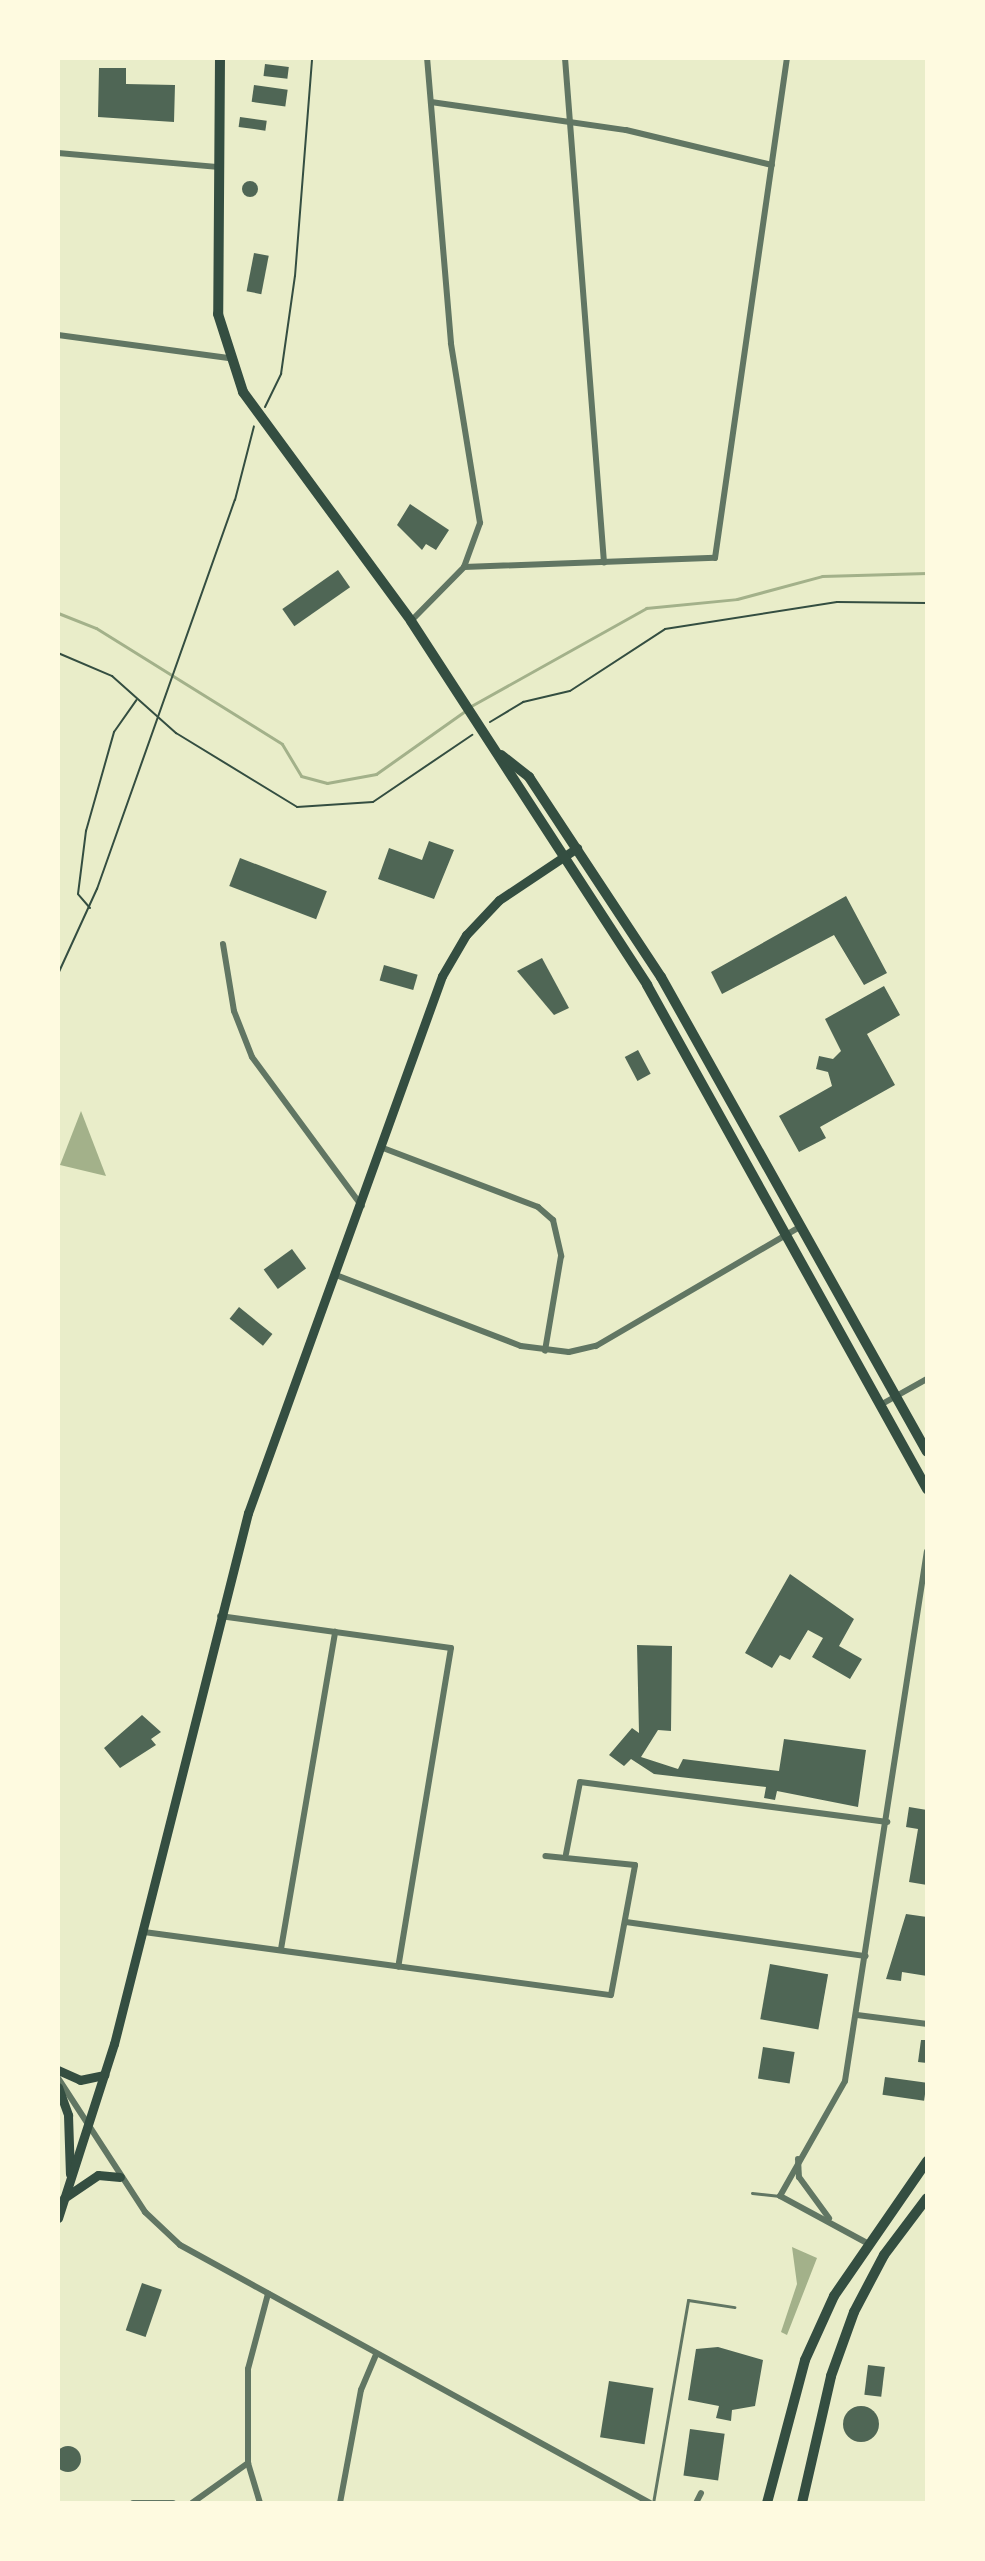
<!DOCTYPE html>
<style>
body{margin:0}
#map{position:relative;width:985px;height:2561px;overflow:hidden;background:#e9edc9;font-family:"Source Serif 4",serif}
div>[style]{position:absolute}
.water>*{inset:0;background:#a3b18a}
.stream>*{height:3px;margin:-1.5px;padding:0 1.5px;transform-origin:1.5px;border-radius:1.5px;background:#a3b18a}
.building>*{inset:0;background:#4f6655;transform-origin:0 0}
.round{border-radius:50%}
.path>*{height:2px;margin:-1px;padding:0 1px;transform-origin:1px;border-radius:1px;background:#344e41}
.service>*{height:3px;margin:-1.5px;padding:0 1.5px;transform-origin:1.5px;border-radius:1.5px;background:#617663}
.minor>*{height:6px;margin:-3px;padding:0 3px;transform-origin:3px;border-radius:3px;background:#617663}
.secondary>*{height:9px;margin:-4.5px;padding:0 4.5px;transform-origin:4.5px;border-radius:4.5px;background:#344e41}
.primary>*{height:10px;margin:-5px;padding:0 5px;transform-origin:5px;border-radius:5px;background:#344e41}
.trunk>*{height:10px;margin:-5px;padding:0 5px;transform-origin:5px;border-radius:5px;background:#344e41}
span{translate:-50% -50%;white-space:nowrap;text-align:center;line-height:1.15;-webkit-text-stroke:6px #fefae0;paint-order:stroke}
.frame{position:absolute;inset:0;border:60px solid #fefae0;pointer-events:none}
</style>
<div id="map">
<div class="water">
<div style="clip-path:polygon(81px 1111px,106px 1176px,60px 1165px)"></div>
<div style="clip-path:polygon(792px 2247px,817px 2258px,787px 2335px,781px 2332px,797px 2284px)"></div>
</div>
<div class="stream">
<div style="left:58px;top:613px;width:41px;rotate:21.5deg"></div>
<div style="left:96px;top:628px;width:219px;rotate:31.9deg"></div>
<div style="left:282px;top:744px;width:37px;rotate:59deg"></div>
<div style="left:301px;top:776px;width:27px;rotate:15deg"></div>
<div style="left:327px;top:783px;width:50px;rotate:-10.4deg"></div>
<div style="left:376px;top:774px;width:109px;rotate:-35.3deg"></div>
<div style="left:471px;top:706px;width:201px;rotate:-29.2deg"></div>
<div style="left:646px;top:608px;width:91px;rotate:-5.6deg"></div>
<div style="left:737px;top:599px;width:88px;rotate:-15.1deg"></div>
<div style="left:822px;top:576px;width:105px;rotate:-1.6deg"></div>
</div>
<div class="building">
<div style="left:265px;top:64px;width:24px;height:12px;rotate:7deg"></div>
<div style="clip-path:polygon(99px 68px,126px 68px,126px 84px,175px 85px,174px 122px,98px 117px)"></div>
<div style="left:254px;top:85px;width:34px;height:17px;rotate:8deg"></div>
<div style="left:240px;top:117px;width:27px;height:10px;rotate:8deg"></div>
<div class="round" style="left:242px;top:181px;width:16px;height:16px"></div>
<div style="left:254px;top:253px;width:15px;height:39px;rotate:11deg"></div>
<div style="clip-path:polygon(410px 504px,449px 530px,436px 550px,426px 544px,422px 550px,397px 525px)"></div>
<div style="left:338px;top:570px;width:21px;height:68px;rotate:55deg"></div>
<div style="clip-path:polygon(429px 841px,454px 850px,434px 899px,378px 879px,389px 848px,422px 860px)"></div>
<div style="left:240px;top:858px;width:93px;height:30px;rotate:21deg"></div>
<div style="clip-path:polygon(846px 896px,887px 973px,864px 985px,834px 935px,722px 994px,711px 972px)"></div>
<div style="clip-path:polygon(542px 958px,569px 1008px,554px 1015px,517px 971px)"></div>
<div style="left:384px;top:965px;width:35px;height:16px;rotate:16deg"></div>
<div style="clip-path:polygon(884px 986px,900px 1015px,867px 1034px,895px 1085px,820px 1127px,826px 1138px,799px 1152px,779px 1116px,832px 1086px,828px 1072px,816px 1069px,819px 1056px,833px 1059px,841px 1051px,825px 1019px)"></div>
<div style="left:638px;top:1050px;width:27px;height:15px;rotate:62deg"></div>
<div style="left:292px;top:1249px;width:24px;height:35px;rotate:54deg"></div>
<div style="left:239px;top:1307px;width:43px;height:15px;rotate:39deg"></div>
<div style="clip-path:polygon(790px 1574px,854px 1619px,839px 1646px,862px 1659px,850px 1679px,812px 1657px,823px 1638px,808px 1630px,790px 1660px,780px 1655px,772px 1668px,745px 1653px)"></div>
<div style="clip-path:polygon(637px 1645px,672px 1646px,671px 1731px,658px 1730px,641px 1757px,678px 1769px,683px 1759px,779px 1771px,784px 1739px,866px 1750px,858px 1807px,777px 1791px,775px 1800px,764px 1798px,766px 1787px,654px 1774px,631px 1759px,624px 1766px,609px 1755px,632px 1728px,639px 1733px)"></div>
<div style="clip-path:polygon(142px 1715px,161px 1732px,151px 1739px,156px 1745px,120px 1768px,104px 1748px)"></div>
<div style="clip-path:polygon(909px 1807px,927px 1810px,927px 1885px,909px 1882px,918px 1829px,906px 1827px)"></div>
<div style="clip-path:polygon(906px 1914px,927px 1917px,927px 1976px,902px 1972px,901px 1981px,886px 1979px)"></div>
<div style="left:770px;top:1964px;width:59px;height:56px;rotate:10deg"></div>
<div style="clip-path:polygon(921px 2040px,927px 2040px,927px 2063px,918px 2062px)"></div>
<div style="left:763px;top:2047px;width:32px;height:32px;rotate:9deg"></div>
<div style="left:885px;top:2077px;width:42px;height:18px;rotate:8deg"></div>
<div style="left:142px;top:2283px;width:21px;height:50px;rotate:19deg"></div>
<div style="clip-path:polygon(718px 2347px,763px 2360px,755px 2406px,732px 2410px,731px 2421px,716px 2418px,719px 2406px,688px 2400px,696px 2349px)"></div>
<div style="left:868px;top:2365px;width:17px;height:30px;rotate:7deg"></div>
<div style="left:609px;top:2381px;width:45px;height:57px;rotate:9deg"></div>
<div class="round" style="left:843px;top:2406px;width:36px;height:36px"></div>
<div style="left:690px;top:2429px;width:35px;height:47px;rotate:8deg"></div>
<div class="round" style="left:55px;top:2446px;width:26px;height:26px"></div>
</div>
<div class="path">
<div style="left:265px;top:407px;width:37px;rotate:-64deg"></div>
<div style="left:281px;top:374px;width:99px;rotate:-81.9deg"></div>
<div style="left:295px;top:276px;width:219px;rotate:-85.5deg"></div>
<div style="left:58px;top:653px;width:59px;rotate:23.1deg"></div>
<div style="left:112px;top:676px;width:86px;rotate:41.7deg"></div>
<div style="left:176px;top:733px;width:142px;rotate:31.4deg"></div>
<div style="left:297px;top:807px;width:76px;rotate:-3.8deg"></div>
<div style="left:373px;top:802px;width:120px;rotate:-34.1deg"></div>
<div style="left:490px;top:722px;width:39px;rotate:-31deg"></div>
<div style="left:523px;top:702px;width:48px;rotate:-13.2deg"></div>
<div style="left:570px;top:691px;width:113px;rotate:-33.1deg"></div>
<div style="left:665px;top:629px;width:174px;rotate:-8.9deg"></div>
<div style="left:837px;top:602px;width:90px;rotate:0.6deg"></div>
<div style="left:90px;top:908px;width:18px;rotate:-131deg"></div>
<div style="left:78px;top:894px;width:64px;rotate:-82.8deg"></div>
<div style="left:86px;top:831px;width:103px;rotate:-74.2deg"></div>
<div style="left:114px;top:732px;width:39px;rotate:-55deg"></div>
<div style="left:58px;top:974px;width:94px;rotate:-65.4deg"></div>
<div style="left:97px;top:889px;width:413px;rotate:-70.5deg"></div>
<div style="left:235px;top:500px;width:76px;rotate:-75.6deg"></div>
</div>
<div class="service">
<div style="left:752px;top:2193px;width:28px;rotate:6deg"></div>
<div style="left:653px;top:2503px;width:206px;rotate:-80.2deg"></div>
<div style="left:688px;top:2300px;width:47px;rotate:8.7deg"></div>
</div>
<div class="minor">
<div style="left:565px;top:58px;width:506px;rotate:85.58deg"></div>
<div style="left:431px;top:102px;width:197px;rotate:8.2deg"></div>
<div style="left:626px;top:130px;width:150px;rotate:13.5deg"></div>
<div style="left:58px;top:153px;width:162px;rotate:5deg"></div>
<div style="left:58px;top:335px;width:172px;rotate:7.7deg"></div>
<div style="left:464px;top:567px;width:251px;rotate:-2.1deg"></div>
<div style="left:715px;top:558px;width:505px;rotate:-81.81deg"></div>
<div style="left:411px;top:621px;width:76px;rotate:-45.5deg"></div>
<div style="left:464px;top:567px;width:47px;rotate:-70deg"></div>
<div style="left:480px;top:523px;width:182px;rotate:-99.2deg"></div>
<div style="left:451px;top:343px;width:286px;rotate:-94.8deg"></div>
<div style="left:223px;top:944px;width:68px;rotate:80.7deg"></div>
<div style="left:234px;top:1011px;width:49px;rotate:68.6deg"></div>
<div style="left:252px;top:1057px;width:185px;rotate:53.6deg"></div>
<div style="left:383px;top:1148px;width:166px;rotate:20.8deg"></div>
<div style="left:538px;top:1207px;width:20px;rotate:41deg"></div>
<div style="left:553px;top:1220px;width:37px;rotate:77deg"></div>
<div style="left:561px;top:1256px;width:96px;rotate:99.6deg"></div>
<div style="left:336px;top:1275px;width:198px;rotate:21deg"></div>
<div style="left:521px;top:1346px;width:48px;rotate:7.1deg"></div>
<div style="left:569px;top:1352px;width:28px;rotate:-13deg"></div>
<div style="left:596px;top:1346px;width:238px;rotate:-30.3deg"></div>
<div style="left:882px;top:1404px;width:51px;rotate:-29.1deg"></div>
<div style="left:220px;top:1616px;width:233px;rotate:7.9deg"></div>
<div style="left:451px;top:1648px;width:323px;rotate:99.4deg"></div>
<div style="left:566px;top:1854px;width:73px;rotate:-79deg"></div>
<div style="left:580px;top:1782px;width:310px;rotate:7.4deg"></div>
<div style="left:626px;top:1922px;width:242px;rotate:8.1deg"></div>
<div style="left:144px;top:1932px;width:471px;rotate:7.7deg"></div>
<div style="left:611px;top:1995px;width:132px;rotate:-79.5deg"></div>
<div style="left:635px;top:1865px;width:90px;rotate:-174.3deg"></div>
<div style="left:281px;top:1949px;width:322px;rotate:-80.3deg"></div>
<div style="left:857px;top:2015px;width:71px;rotate:7.3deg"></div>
<div style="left:58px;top:2078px;width:160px;rotate:57deg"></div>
<div style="left:145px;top:2212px;width:48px;rotate:43.3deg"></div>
<div style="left:180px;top:2245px;width:536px;rotate:28.76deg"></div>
<div style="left:798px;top:2159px;width:18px;rotate:87deg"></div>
<div style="left:799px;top:2177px;width:51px;rotate:53.8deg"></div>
<div style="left:867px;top:2243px;width:99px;rotate:-151.6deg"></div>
<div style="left:780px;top:2196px;width:132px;rotate:-60.5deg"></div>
<div style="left:845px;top:2081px;width:536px;rotate:-81.21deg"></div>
<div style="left:248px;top:2463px;width:42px;rotate:73.3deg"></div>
<div style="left:133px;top:2503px;width:40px"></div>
<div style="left:192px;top:2503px;width:69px;rotate:-35.5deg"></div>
<div style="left:248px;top:2463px;width:94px;rotate:-90deg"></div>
<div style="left:248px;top:2369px;width:78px;rotate:-75.1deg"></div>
<div style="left:340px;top:2503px;width:115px;rotate:-79.5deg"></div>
<div style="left:361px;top:2390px;width:38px;rotate:-67deg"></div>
<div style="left:696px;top:2503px;width:11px;rotate:-63deg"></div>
</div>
<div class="secondary">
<div style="left:58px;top:2070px;width:24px;rotate:24deg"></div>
<div style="left:80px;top:2080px;width:25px;rotate:-12deg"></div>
<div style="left:58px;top:2087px;width:30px;rotate:70deg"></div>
<div style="left:68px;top:2115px;width:59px;rotate:88.1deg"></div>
<div style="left:64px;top:2198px;width:41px;rotate:-34.1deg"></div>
<div style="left:98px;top:2175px;width:22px;rotate:5deg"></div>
<div style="left:58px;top:2218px;width:183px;rotate:-72.2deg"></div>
<div style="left:114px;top:2044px;width:548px;rotate:-75.84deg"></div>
<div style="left:248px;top:1513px;width:571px;rotate:-70.14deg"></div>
<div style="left:442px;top:976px;width:48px;rotate:-59.7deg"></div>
<div style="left:466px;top:935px;width:48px;rotate:-46.7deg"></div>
<div style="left:499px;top:900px;width:94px;rotate:-33.7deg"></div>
</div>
<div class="primary">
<div style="left:220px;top:58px;width:256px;rotate:90.4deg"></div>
<div style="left:218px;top:314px;width:82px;rotate:72.2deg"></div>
<div style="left:243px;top:392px;width:284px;rotate:53.7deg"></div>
<div style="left:411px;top:621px;width:434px;rotate:57deg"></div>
<div style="left:647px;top:985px;width:577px;rotate:60.95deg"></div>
<div style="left:501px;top:755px;width:36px;rotate:38deg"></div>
<div style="left:529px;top:777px;width:240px;rotate:56.6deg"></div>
<div style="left:661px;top:977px;width:544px;rotate:60.75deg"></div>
</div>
<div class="trunk">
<div style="left:767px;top:2503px;width:148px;rotate:-75.1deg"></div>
<div style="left:805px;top:2360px;width:70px;rotate:-65.6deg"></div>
<div style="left:834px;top:2296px;width:164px;rotate:-55.4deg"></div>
<div style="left:802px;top:2503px;width:130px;rotate:-77.1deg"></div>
<div style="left:831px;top:2376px;width:68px;rotate:-70.2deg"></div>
<div style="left:854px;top:2312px;width:64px;rotate:-62.2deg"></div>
<div style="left:884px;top:2255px;width:71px;rotate:-53deg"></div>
</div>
<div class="frame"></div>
</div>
